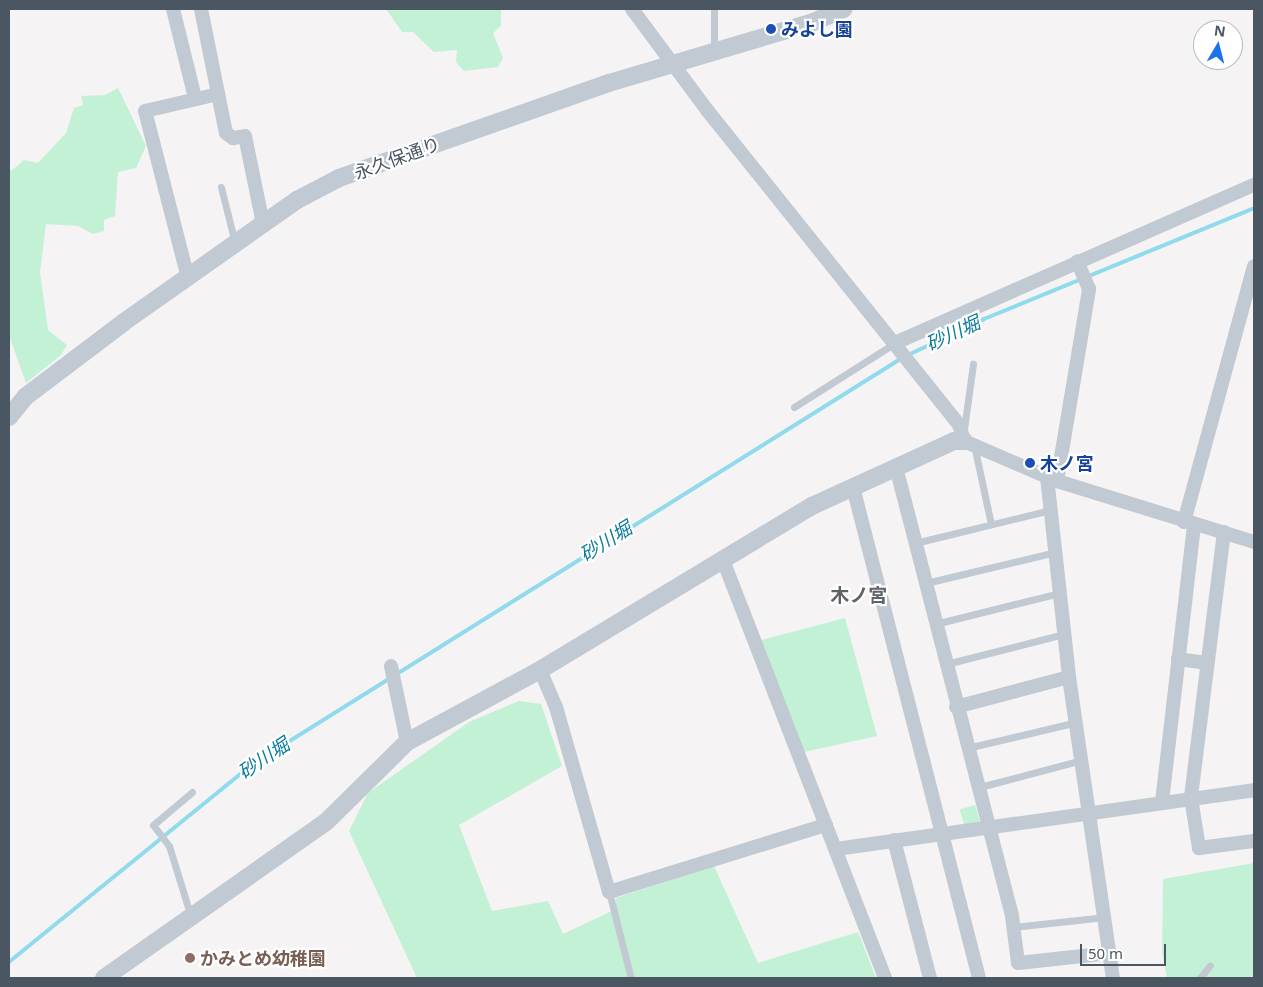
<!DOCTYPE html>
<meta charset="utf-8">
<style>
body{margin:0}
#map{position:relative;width:1263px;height:987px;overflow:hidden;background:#f5f3f3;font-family:"Noto Sans","Noto Sans JP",sans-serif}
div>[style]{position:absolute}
.green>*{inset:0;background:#c3f1d5;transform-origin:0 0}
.stream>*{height:4px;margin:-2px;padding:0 2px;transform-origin:2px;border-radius:2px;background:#90daee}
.service>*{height:7px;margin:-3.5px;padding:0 3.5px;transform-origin:3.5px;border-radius:3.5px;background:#c1cad2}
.minor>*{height:14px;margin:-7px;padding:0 7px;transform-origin:7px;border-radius:7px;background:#c1cad2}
.tertiary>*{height:18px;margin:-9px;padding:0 9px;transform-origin:9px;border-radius:9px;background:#c1cad2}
.dots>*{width:14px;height:14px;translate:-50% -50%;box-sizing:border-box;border:2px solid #fff;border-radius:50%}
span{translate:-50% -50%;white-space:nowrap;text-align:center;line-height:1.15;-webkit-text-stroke:4.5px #fff;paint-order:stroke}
.transit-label{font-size:18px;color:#164399;font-weight:700}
.left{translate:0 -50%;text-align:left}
.street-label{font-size:18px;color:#4a5661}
.education-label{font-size:18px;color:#785e54;font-weight:700}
.water-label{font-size:19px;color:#0c7c9b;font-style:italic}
.neighbourhood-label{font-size:19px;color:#5f6368;font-weight:700}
.frame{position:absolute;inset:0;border:10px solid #4a5661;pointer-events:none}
.north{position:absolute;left:1193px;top:20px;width:50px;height:50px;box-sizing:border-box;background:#fff;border:1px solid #b7bbc0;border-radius:50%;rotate:8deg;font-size:14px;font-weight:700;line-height:20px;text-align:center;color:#4a5661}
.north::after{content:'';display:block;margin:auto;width:18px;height:22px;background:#1a73e8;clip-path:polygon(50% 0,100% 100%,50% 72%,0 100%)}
.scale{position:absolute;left:1080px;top:944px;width:86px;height:22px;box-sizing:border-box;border:2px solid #4a5661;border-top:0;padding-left:6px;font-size:15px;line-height:18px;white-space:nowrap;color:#4a5661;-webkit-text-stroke:4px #fff;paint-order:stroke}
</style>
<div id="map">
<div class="green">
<div style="clip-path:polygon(386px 9px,501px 9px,501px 26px,493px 33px,503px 58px,498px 67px,464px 71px,456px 62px,457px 50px,434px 52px,413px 32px,402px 32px)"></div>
<div style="clip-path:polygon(118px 88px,146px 146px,136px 168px,118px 172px,115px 216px,104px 220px,104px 231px,93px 234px,78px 226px,46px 224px,40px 272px,48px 330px,67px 345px,61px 355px,26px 383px,9px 335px,9px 167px,11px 171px,24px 160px,38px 163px,66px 133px,74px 108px,83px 105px,81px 96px,105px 95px)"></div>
<div style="clip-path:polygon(845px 618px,877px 736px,804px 752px,761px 640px)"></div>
<div style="clip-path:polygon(519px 701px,541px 704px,562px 766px,459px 825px,492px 911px,548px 901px,563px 934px,614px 910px,616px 898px,714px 866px,758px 963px,858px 932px,876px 978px,417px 978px,349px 831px,368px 793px,469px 722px)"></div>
<div style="left:975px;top:805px;width:18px;height:16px;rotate:74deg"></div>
<div style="clip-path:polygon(1254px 863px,1254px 978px,1167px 978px,1162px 953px,1163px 879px)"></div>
</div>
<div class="stream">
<div style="left:908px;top:355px;width:84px;rotate:-25.3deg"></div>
<div style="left:984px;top:319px;width:292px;rotate:-22.3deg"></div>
<div style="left:9px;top:962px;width:314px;rotate:-39.1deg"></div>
<div style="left:253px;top:764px;width:766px;rotate:-32.03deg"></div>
</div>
<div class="service">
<div style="left:714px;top:9px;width:42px;rotate:90deg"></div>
<div style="left:221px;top:187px;width:58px;rotate:76deg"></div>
<div style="left:794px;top:407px;width:120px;rotate:-32.4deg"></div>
<div style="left:964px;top:429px;width:66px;rotate:-82.1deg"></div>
<div style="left:974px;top:445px;width:81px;rotate:77.9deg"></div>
<div style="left:915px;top:543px;width:139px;rotate:-13.7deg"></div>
<div style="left:926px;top:583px;width:134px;rotate:-13.4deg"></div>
<div style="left:935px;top:624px;width:128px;rotate:-14deg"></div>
<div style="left:946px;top:664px;width:122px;rotate:-14.3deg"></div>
<div style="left:967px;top:748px;width:113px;rotate:-13.3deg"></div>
<div style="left:976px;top:788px;width:110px;rotate:-14.8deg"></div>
<div style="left:609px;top:892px;width:89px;rotate:75.7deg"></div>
<div style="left:191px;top:917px;width:74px;rotate:-107.2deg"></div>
<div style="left:169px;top:846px;width:26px;rotate:-127deg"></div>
<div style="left:153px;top:825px;width:51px;rotate:-40.2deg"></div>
<div style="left:1014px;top:927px;width:92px;rotate:-6.3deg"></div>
<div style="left:1200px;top:978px;width:16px;rotate:-52deg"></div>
</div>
<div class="minor">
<div style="left:173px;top:9px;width:92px;rotate:76.1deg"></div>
<div style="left:201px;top:9px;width:126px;rotate:78.6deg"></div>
<div style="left:226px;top:133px;width:9px;rotate:36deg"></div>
<div style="left:233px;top:138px;width:12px;rotate:-9deg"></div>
<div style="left:245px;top:136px;width:90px;rotate:78.4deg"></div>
<div style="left:632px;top:9px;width:126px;rotate:53.4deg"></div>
<div style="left:707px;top:110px;width:403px;rotate:51.3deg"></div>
<div style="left:959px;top:424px;width:18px;rotate:74deg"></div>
<div style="left:964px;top:441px;width:101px;rotate:23.3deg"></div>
<div style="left:1057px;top:481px;width:206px;rotate:17.2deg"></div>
<div style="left:188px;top:278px;width:172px;rotate:-104.4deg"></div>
<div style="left:145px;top:111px;width:75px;rotate:-13.1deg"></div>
<div style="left:895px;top:343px;width:392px;rotate:-23.8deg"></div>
<div style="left:896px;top:467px;width:464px;rotate:75.5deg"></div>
<div style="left:1012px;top:916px;width:47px;rotate:82.7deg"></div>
<div style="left:1018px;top:963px;width:93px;rotate:-6.2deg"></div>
<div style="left:1047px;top:477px;width:201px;rotate:83.7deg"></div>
<div style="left:1069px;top:677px;width:304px;rotate:81.7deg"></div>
<div style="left:1057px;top:481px;width:195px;rotate:-80.5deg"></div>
<div style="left:1089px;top:289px;width:30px;rotate:-113deg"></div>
<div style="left:853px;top:487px;width:507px;rotate:75.61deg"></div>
<div style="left:1184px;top:522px;width:265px;rotate:-74.7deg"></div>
<div style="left:1224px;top:532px;width:268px;rotate:97.1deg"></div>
<div style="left:1191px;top:798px;width:51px;rotate:80.9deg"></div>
<div style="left:1199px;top:848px;width:55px;rotate:-7.3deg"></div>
<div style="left:723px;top:560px;width:448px;rotate:68.8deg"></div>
<div style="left:1178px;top:659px;width:30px;rotate:8deg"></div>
<div style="left:391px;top:666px;width:78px;rotate:78.1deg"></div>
<div style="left:540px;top:670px;width:40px;rotate:66.6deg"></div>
<div style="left:556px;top:707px;width:192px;rotate:74deg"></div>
<div style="left:609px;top:892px;width:227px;rotate:-17.2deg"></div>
<div style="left:956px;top:707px;width:117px;rotate:-14.9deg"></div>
<div style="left:1162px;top:802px;width:280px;rotate:-83.4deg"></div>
<div style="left:894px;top:840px;width:143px;rotate:75.4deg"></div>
<div style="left:836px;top:849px;width:422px;rotate:-8deg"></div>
</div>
<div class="tertiary">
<div style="left:9px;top:417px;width:26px;rotate:-51deg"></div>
<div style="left:25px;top:397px;width:124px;rotate:-37.1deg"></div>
<div style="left:124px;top:322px;width:212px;rotate:-35.2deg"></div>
<div style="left:297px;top:200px;width:47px;rotate:-27.6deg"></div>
<div style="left:339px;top:178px;width:286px;rotate:-19.4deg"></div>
<div style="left:609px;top:83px;width:213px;rotate:-16.6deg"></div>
<div style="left:813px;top:22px;width:33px;rotate:-23deg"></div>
<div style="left:104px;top:978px;width:271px;rotate:-35.1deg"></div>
<div style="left:326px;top:822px;width:114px;rotate:-44.6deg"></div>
<div style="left:407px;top:742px;width:151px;rotate:-28.4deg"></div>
<div style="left:540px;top:670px;width:318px;rotate:-31.1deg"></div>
<div style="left:812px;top:506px;width:156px;rotate:-24.6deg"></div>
<div style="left:954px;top:441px;width:10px"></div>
</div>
<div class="dots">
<div style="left:771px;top:29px;background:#1a4fb4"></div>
<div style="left:1030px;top:463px;background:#1a4fb4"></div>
<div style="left:190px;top:958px;background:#8d6e63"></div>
</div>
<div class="transit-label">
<span class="left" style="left:781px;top:29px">みよし園</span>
<span class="left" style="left:1040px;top:463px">木ノ宮</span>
</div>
<div class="street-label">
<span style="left:397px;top:158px;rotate:-20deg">永久保通り</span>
</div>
<div class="education-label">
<span class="left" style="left:200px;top:958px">かみとめ幼稚園</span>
</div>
<div class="water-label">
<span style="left:953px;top:334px;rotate:-25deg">砂川堀</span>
<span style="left:606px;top:542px;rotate:-32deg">砂川堀</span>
<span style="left:264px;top:759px;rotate:-34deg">砂川堀</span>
</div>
<div class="neighbourhood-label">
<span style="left:859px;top:596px">木ノ宮</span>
</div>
<div class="frame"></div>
<div class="north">N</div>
<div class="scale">50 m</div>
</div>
